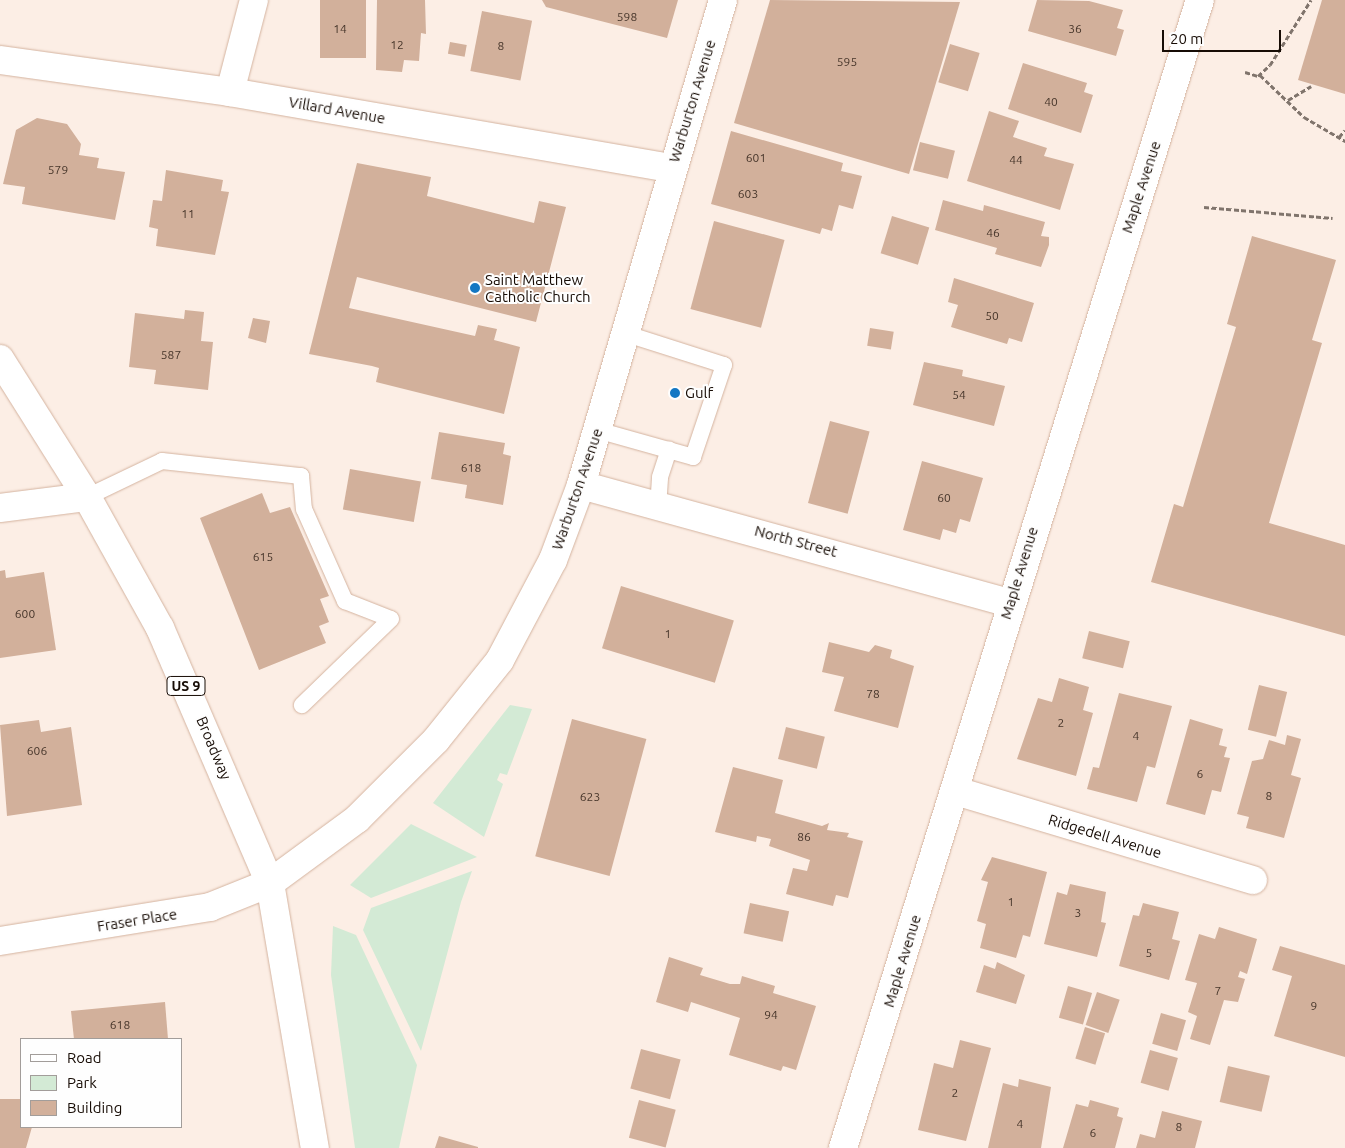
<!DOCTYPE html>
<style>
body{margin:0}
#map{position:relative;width:1345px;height:1148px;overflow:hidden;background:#fceee5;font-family:Ubuntu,sans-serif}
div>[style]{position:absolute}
.green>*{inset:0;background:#d3ead5}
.building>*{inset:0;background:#d2b09b;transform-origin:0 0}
.path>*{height:3px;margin-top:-1.5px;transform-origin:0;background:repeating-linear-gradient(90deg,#80746c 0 5px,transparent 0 7.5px)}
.roads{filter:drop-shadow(0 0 1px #d4b39f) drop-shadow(0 0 1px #d4b39f)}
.lane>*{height:16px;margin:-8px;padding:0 8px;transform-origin:8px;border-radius:8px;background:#fff}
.street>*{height:28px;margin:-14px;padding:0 14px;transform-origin:14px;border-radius:14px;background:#fff}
.secondary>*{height:28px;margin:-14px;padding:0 14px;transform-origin:14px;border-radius:14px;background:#fff}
.primary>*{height:28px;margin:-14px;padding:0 14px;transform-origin:14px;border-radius:14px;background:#fff}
.dots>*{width:14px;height:14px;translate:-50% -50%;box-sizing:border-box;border:2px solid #fefefe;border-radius:50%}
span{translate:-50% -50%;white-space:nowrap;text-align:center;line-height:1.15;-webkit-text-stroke:4px #fefefe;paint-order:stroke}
.number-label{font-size:12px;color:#46352a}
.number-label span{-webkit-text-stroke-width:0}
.shield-label span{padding:1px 4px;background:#fefefe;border:1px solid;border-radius:4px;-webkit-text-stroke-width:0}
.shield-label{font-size:14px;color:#170c05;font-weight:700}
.street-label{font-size:15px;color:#170c05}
.poi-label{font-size:15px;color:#170c05}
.left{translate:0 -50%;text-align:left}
.legend{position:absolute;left:20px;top:1038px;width:162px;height:90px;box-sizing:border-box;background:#fefefe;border:1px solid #a29d9a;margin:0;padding:6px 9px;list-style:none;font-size:15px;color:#170c05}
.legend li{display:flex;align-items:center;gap:10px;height:25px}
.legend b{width:25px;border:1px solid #a29d9a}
.scale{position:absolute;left:1162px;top:30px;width:119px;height:22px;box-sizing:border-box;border:2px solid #170c05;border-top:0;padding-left:6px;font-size:15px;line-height:18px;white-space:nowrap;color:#170c05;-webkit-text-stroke:4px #fefefe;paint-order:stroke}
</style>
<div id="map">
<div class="green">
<div style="clip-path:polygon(510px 705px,532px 709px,507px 775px,500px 773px,497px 780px,503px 784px,484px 837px,433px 803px)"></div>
<div style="clip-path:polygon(411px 824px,477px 857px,371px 898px,350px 885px)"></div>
<div style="clip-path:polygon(472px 871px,461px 902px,421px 1051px,363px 930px,371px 908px)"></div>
<div style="clip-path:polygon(333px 926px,356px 935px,417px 1065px,399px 1148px,355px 1148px,331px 975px)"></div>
</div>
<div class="building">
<div style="left:320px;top:0;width:46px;height:58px"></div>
<div style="clip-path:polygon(377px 0,425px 0,426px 34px,421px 33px,419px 61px,404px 60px,402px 72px,376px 70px)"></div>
<div style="clip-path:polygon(542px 0,678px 0,667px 38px,546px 7px)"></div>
<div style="clip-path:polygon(770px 0,960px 2px,909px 174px,734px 123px)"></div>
<div style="clip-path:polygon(1037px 0,1089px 1px,1123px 10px,1117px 28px,1124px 30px,1116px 56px,1028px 31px)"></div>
<div style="clip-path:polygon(1322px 0,1345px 0,1345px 94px,1298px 80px)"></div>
<div style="left:482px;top:11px;width:51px;height:61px;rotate:11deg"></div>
<div style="left:450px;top:42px;width:17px;height:12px;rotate:10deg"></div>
<div style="left:950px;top:44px;width:31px;height:40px;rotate:17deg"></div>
<div style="clip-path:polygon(1023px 63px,1087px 83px,1084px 92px,1093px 95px,1081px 133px,1008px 109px)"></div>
<div style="clip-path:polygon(989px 111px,1019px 121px,1013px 137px,1047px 148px,1044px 156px,1074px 164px,1060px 210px,967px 181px)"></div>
<div style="clip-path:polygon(37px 118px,67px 124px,81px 144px,79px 155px,99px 158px,97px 168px,125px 172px,115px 220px,22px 204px,25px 187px,3px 184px,16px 130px)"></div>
<div style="clip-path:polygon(731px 131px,843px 163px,841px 171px,862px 176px,853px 209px,839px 205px,832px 231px,822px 228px,820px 234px,711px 204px)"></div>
<div style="left:920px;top:142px;width:36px;height:29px;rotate:14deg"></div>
<div style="clip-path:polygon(357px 163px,431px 177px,427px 196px,534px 223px,539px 201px,566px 207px,536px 322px,357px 277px,349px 308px,475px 336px,478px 325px,497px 329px,494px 340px,520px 347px,504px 414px,376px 382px,379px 368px,372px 366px,309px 354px)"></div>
<div style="clip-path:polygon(166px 170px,223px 180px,221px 191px,229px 192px,215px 255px,156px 246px,158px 229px,149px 227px,153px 200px,162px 201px)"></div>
<div style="clip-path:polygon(943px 200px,983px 211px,984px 205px,1045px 222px,1041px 236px,1049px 237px,1049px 245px,1041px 267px,995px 254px,997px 248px,935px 230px)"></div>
<div style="left:892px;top:216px;width:39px;height:39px;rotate:17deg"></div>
<div style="left:714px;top:221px;width:73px;height:91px;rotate:15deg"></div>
<div style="clip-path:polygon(1252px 236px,1336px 260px,1312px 340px,1322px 343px,1269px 523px,1345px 545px,1345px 636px,1151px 582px,1174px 504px,1183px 507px,1236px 327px,1227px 324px)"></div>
<div style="clip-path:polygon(954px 278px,1034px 303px,1022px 342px,1009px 338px,1007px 344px,951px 327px,958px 305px,948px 302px)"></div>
<div style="clip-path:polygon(185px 310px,204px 312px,201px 341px,213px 342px,208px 390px,154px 384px,156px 370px,129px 367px,135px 313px,184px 319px)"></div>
<div style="clip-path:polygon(253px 318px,270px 321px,266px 343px,248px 338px)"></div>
<div style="left:870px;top:328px;width:24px;height:18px;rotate:9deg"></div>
<div style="clip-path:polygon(924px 362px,963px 370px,962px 376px,1005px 386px,994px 426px,913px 405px)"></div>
<div style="left:830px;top:421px;width:41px;height:85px;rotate:15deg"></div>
<div style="clip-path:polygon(439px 432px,505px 443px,503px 454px,511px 456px,503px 505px,465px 498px,467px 485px,431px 479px)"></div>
<div style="clip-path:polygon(922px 461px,983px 478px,970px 522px,960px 519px,956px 533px,943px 529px,940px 540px,903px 530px)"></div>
<div style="left:350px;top:469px;width:72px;height:41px;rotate:10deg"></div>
<div style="clip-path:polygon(262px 493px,270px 513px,290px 507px,329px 596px,320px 599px,329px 622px,319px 626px,326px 643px,259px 670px,200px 518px)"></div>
<div style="clip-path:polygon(5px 570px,6px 578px,44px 572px,56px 650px,0 658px,0 571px)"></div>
<div style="left:621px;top:586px;width:118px;height:65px;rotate:17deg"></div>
<div style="left:1089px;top:631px;width:42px;height:28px;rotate:14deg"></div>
<div style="clip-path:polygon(829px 642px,869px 652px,875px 645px,892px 650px,890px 658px,914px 666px,898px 728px,834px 711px,844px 677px,822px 672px)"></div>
<div style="clip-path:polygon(1059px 678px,1089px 687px,1083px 710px,1093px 713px,1076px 776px,1017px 759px,1038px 698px,1052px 702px)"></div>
<div style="left:1259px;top:685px;width:29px;height:46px;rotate:14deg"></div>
<div style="clip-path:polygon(1119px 693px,1172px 706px,1155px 768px,1147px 766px,1137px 802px,1087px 789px,1093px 767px,1099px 768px)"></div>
<div style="left:572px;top:719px;width:77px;height:142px;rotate:15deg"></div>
<div style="clip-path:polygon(1190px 719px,1223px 729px,1219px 745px,1227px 747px,1224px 757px,1230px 758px,1221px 792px,1212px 790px,1205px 815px,1166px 804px)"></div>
<div style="clip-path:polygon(39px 720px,41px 732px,71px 727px,82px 805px,7px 816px,0 725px)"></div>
<div style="left:786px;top:727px;width:40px;height:33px;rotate:14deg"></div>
<div style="clip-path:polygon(1287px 735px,1301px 739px,1291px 775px,1301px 778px,1284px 838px,1246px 828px,1249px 817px,1237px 814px,1252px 761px,1263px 759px,1269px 740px,1285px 745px)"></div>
<div style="clip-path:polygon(733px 767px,783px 780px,775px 813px,822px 826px,829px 823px,827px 830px,849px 833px,847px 837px,863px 841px,848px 898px,836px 895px,833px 906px,786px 894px,793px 868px,807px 871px,810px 860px,769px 846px,771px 839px,757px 836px,756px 842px,715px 832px)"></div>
<div style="clip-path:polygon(992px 857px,1047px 872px,1030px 937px,1023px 935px,1016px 958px,980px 948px,986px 924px,977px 921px,988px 882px,981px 880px)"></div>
<div style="clip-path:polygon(1070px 884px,1106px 892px,1101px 922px,1106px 923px,1097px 957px,1044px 944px,1057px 892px,1067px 895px)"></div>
<div style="left:750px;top:903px;width:40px;height:31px;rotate:12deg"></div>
<div style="clip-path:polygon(1143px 903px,1179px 912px,1172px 939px,1180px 941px,1169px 980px,1119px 966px,1133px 915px,1139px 916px)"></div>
<div style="clip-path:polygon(1219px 927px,1257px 939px,1247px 974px,1240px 971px,1238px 977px,1245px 979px,1238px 1002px,1224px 1000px,1210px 1045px,1190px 1039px,1197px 1016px,1188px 1012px,1197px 983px,1185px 980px,1199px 934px,1215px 939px)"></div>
<div style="clip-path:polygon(1280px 946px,1345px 965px,1345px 1057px,1274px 1036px,1292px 976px,1272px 970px)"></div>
<div style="clip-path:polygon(669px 957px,703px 968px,700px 975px,730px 984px,740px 984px,742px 976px,775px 986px,773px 993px,816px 1006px,796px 1070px,783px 1066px,781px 1071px,729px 1055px,740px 1018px,691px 1002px,688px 1012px,656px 1002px)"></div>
<div style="clip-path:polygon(997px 962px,1025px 975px,1016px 1004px,976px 992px,984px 965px,995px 969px)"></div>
<div style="left:1068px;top:986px;width:25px;height:33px;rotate:16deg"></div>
<div style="left:1097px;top:992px;width:24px;height:35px;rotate:19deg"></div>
<div style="clip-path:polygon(165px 1002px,168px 1039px,74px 1039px,71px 1011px)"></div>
<div style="left:1161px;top:1013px;width:26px;height:32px;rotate:16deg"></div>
<div style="left:1085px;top:1027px;width:21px;height:33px;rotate:17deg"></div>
<div style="clip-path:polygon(960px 1040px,991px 1048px,966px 1141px,918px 1130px,934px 1063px,953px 1068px)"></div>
<div style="left:641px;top:1049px;width:41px;height:41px;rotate:15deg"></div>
<div style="left:1150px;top:1050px;width:29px;height:34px;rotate:16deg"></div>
<div style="left:1228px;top:1066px;width:43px;height:37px;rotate:13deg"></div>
<div style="clip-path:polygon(1019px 1079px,1051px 1087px,1041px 1148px,988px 1148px,1003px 1083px,1018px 1087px)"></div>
<div style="clip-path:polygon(0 1099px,21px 1099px,21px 1127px,32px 1127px,26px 1148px,0 1148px)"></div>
<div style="left:639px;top:1100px;width:38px;height:39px;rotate:15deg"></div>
<div style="clip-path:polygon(1090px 1100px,1119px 1108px,1117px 1116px,1123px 1118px,1115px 1148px,1063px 1148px,1076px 1104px,1088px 1107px)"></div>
<div style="clip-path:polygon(1162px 1111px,1202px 1121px,1195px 1148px,1136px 1148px,1140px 1134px,1155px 1138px)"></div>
<div style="clip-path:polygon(439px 1136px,478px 1147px,478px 1148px,435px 1148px)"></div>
</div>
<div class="path">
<div style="left:1245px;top:72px;width:14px;rotate:17deg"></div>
<div style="left:1258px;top:76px;width:16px;rotate:-43deg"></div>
<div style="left:1270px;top:65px;width:77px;rotate:-57.8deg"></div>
<div style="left:1260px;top:75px;width:61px;rotate:43.7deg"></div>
<div style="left:1304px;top:117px;width:48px;rotate:30.3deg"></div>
<div style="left:1288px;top:100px;width:27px;rotate:-31deg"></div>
<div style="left:1339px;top:137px;width:9px;rotate:-49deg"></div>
<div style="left:1204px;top:207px;width:129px;rotate:4.9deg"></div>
</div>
<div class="roads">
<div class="lane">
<div style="left:597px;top:430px;width:100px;rotate:15.7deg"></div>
<div style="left:693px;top:457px;width:97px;rotate:-71.4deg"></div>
<div style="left:724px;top:365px;width:105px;rotate:-162.3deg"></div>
<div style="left:87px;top:497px;width:83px;rotate:-25.6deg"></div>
<div style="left:162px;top:461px;width:140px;rotate:6.2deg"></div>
<div style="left:301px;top:476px;width:33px;rotate:85deg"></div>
<div style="left:304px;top:509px;width:101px;rotate:66deg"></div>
<div style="left:345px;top:601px;width:49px;rotate:21.4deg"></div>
<div style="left:391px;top:619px;width:124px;rotate:136deg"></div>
<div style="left:658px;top:507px;width:30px;rotate:-86deg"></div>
<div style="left:660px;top:477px;width:29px;rotate:-72deg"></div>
</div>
<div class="street">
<div style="left:0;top:60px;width:232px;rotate:7.9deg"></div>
<div style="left:230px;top:92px;width:448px;rotate:9.8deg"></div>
<div style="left:230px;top:92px;width:95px;rotate:-75.4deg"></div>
<div style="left:581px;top:485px;width:444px;rotate:15.4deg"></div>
<div style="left:0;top:508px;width:88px;rotate:-7.2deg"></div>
<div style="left:956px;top:791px;width:310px;rotate:16.7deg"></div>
<div style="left:0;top:941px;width:213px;rotate:-9.2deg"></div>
<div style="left:210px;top:907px;width:65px;rotate:-21.8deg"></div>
<div style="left:843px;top:1148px;width:1202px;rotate:-72.73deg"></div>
</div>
<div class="secondary">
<div style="left:270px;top:883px;width:108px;rotate:-36.3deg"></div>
<div style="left:357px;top:819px;width:112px;rotate:-45deg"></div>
<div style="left:436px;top:740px;width:102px;rotate:-51.3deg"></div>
<div style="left:500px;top:660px;width:113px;rotate:-62.1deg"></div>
<div style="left:553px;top:560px;width:80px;rotate:-69.5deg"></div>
<div style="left:581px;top:485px;width:505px;rotate:-73.68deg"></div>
</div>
<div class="primary">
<div style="left:0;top:359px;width:163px;rotate:57.8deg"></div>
<div style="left:87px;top:497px;width:150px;rotate:60.9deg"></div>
<div style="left:160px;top:628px;width:278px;rotate:66.7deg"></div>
<div style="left:270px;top:883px;width:269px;rotate:80.4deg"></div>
</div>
</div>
<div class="dots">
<div style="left:475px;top:288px;background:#1377c3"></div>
<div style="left:675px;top:393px;background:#1377c3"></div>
</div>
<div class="number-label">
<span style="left:627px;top:17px">598</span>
<span style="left:340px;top:29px">14</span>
<span style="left:1075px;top:29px">36</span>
<span style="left:397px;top:45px">12</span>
<span style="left:501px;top:46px">8</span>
<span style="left:847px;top:62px">595</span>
<span style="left:1051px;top:102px">40</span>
<span style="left:756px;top:158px">601</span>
<span style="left:1016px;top:160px">44</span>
<span style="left:58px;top:170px">579</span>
<span style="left:748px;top:194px">603</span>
<span style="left:188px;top:214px">11</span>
<span style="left:993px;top:233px">46</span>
<span style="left:992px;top:316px">50</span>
<span style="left:171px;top:355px">587</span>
<span style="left:959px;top:395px">54</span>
<span style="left:471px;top:468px">618</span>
<span style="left:944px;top:498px">60</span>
<span style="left:263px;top:557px">615</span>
<span style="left:25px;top:614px">600</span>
<span style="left:668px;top:634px">1</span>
<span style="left:873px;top:694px">78</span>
<span style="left:1061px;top:723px">2</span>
<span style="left:1136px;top:736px">4</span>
<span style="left:37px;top:751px">606</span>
<span style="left:1200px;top:774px">6</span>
<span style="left:1269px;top:796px">8</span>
<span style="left:590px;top:797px">623</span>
<span style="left:804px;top:837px">86</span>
<span style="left:1011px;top:902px">1</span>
<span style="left:1078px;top:913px">3</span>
<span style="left:1149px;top:953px">5</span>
<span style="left:1218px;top:991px">7</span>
<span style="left:1314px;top:1006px">9</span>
<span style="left:771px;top:1015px">94</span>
<span style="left:120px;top:1025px">618</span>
<span style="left:955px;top:1093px">2</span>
<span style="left:1020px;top:1124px">4</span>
<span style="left:1179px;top:1127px">8</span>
<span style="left:1093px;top:1133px">6</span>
</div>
<div class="shield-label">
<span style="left:186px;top:686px">US 9</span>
</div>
<div class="street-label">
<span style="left:692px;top:101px;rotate:-73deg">Warburton Avenue</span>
<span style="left:337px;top:110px;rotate:10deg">Villard Avenue</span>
<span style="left:1141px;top:187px;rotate:-72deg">Maple Avenue</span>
<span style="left:577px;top:489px;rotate:-71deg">Warburton Avenue</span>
<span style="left:796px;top:541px;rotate:15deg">North Street</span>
<span style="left:1019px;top:573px;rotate:-73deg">Maple Avenue</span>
<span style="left:214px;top:748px;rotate:67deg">Broadway</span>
<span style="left:1105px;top:836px;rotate:17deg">Ridgedell Avenue</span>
<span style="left:137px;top:920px;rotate:-9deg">Fraser Place</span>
<span style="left:902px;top:961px;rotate:-73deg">Maple Avenue</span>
</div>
<div class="poi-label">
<span class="left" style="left:485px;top:288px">Saint Matthew<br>Catholic Church</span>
<span class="left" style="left:685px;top:393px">Gulf</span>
</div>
<ul class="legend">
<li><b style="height:6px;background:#fff"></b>Road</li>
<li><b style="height:14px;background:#d3ead5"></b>Park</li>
<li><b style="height:14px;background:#d2b09b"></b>Building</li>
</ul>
<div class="scale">20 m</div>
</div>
